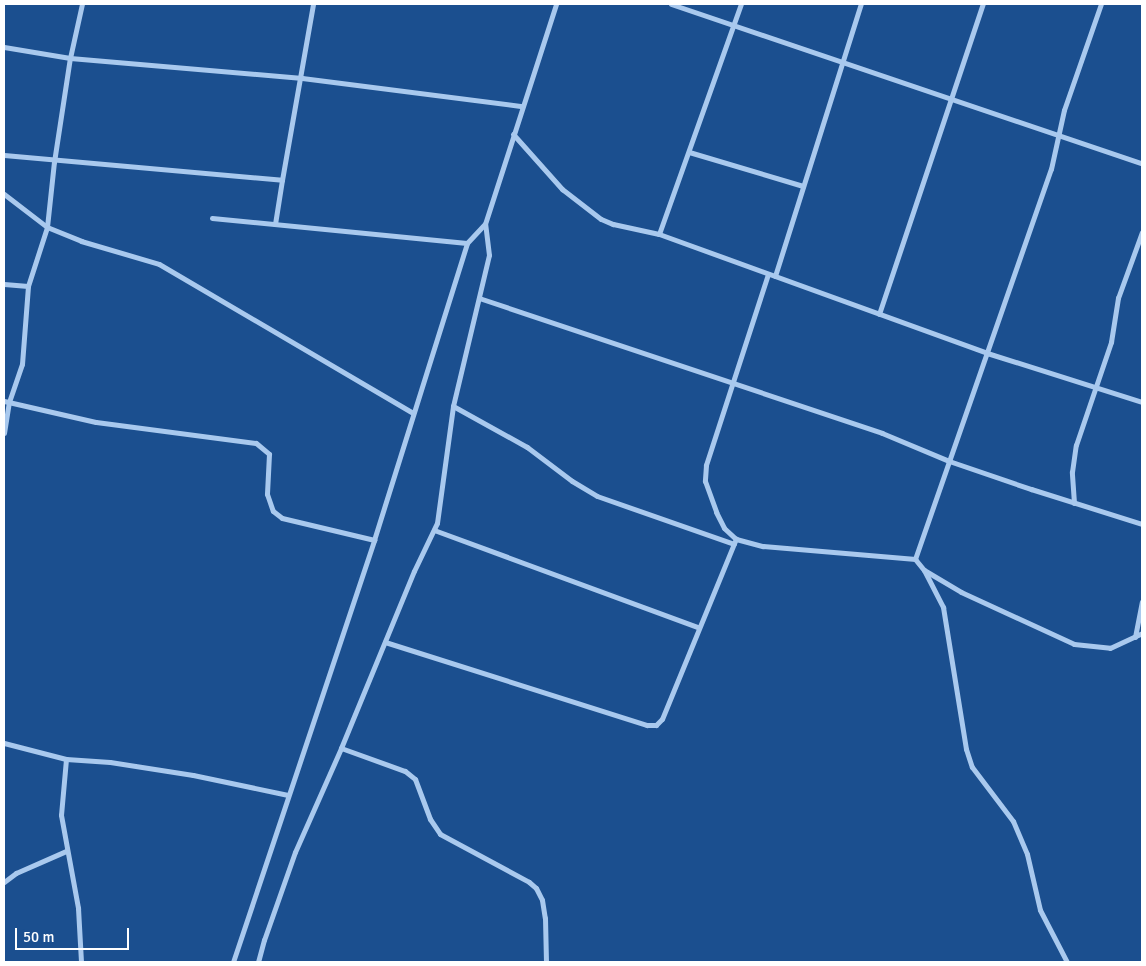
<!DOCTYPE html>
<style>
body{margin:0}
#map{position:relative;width:1146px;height:966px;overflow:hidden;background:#1b4f8f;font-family:Signika,sans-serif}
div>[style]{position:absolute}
.street>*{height:5px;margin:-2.5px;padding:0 2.5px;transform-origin:2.5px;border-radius:2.5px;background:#a9c9ee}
span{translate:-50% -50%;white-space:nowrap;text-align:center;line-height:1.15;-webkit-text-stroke:5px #1b4f8f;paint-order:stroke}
.frame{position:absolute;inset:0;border:5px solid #fff;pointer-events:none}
.scale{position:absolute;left:15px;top:928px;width:114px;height:22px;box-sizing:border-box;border:2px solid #fff;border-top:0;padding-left:6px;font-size:15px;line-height:18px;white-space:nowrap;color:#fff;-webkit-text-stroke:4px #1b4f8f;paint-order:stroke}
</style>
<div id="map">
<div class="street">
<div style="left:671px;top:4px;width:497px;rotate:18.7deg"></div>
<div style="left:4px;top:47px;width:67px;rotate:9.5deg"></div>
<div style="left:70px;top:58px;width:233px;rotate:4.9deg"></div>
<div style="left:302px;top:78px;width:222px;rotate:7.3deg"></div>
<div style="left:513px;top:134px;width:74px;rotate:48.3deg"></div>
<div style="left:562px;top:189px;width:49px;rotate:37.6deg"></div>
<div style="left:601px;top:219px;width:13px;rotate:23deg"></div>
<div style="left:613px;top:224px;width:47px;rotate:12.3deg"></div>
<div style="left:659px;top:234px;width:349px;rotate:19.9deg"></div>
<div style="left:987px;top:353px;width:163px;rotate:17.5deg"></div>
<div style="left:689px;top:152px;width:119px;rotate:16.6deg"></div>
<div style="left:4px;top:155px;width:279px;rotate:5.1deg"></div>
<div style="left:282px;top:180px;width:179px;rotate:-80deg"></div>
<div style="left:4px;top:194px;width:54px;rotate:37.5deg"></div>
<div style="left:47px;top:227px;width:37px;rotate:22deg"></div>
<div style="left:81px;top:241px;width:81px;rotate:16.4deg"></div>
<div style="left:159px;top:264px;width:294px;rotate:30.4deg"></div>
<div style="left:212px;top:218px;width:256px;rotate:5.6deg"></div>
<div style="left:275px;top:224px;width:45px;rotate:-81deg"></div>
<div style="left:659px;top:234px;width:244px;rotate:-70.4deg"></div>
<div style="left:768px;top:274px;width:201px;rotate:108deg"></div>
<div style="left:706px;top:465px;width:16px;rotate:94deg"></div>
<div style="left:705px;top:481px;width:33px;rotate:70deg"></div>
<div style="left:716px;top:512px;width:18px;rotate:63deg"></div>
<div style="left:724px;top:528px;width:16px;rotate:43deg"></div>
<div style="left:736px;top:539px;width:28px;rotate:15deg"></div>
<div style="left:763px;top:546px;width:153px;rotate:4.9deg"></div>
<div style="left:915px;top:559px;width:14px;rotate:51deg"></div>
<div style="left:924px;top:570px;width:42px;rotate:62.8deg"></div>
<div style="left:943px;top:607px;width:144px;rotate:80.8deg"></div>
<div style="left:966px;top:749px;width:19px;rotate:72deg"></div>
<div style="left:972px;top:767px;width:68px;rotate:52.8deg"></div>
<div style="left:1013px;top:821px;width:36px;rotate:67deg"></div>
<div style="left:1027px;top:854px;width:57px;rotate:76.9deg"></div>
<div style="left:1040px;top:910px;width:59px;rotate:62.6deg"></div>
<div style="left:775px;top:276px;width:285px;rotate:-72.5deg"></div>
<div style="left:4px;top:284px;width:24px;rotate:5deg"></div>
<div style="left:479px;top:298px;width:425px;rotate:18.5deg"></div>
<div style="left:882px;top:433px;width:73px;rotate:22.7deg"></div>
<div style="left:949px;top:461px;width:87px;rotate:18.9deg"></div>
<div style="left:1031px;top:489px;width:116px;rotate:17.5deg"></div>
<div style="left:879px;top:314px;width:327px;rotate:-71.5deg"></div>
<div style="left:4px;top:401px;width:94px;rotate:12.9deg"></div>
<div style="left:96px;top:422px;width:161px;rotate:7.5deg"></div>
<div style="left:256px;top:443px;width:17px;rotate:40deg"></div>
<div style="left:269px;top:454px;width:40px;rotate:92.9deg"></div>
<div style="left:267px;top:494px;width:18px;rotate:71deg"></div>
<div style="left:273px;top:511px;width:11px;rotate:38deg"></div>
<div style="left:282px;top:518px;width:95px;rotate:13.4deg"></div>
<div style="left:453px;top:406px;width:85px;rotate:29deg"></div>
<div style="left:527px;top:447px;width:56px;rotate:37.1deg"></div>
<div style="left:572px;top:481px;width:29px;rotate:31deg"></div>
<div style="left:597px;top:496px;width:145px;rotate:19.3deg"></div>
<div style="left:4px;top:433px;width:31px;rotate:-81deg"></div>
<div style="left:9px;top:402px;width:40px;rotate:-71.1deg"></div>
<div style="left:22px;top:364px;width:78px;rotate:-85.6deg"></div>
<div style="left:28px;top:286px;width:62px;rotate:-72.1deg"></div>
<div style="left:47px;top:227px;width:65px;rotate:-83.9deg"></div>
<div style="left:54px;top:162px;width:105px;rotate:-81.3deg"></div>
<div style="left:70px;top:58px;width:55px;rotate:-77.5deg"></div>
<div style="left:1074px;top:503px;width:31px;rotate:-94deg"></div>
<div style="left:1072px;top:472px;width:27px;rotate:-82deg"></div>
<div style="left:1076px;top:445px;width:109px;rotate:-71.2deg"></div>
<div style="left:1111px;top:342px;width:45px;rotate:-81deg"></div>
<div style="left:1118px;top:298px;width:70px;rotate:-70deg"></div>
<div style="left:434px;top:530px;width:281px;rotate:20.2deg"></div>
<div style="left:915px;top:559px;width:413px;rotate:-70.8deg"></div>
<div style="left:1051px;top:169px;width:60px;rotate:-77.6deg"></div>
<div style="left:1064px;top:110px;width:112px;rotate:-70.8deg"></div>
<div style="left:924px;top:570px;width:43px;rotate:30.7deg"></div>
<div style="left:961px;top:592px;width:124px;rotate:24.7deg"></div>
<div style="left:1074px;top:644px;width:36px;rotate:6deg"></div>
<div style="left:1110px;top:648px;width:35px;rotate:-25deg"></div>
<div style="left:1135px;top:637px;width:36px;rotate:-79deg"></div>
<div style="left:385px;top:642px;width:275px;rotate:17.6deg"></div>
<div style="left:647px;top:725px;width:9px"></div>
<div style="left:656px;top:725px;width:8px;rotate:-45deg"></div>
<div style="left:662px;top:719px;width:195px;rotate:-67.7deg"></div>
<div style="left:4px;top:743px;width:64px;rotate:14.5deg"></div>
<div style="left:66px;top:759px;width:44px;rotate:3.9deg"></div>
<div style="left:110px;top:762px;width:84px;rotate:8.9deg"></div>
<div style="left:193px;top:775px;width:97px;rotate:11.9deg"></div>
<div style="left:341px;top:748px;width:68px;rotate:19.8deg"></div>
<div style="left:405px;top:771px;width:13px;rotate:39deg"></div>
<div style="left:415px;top:779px;width:43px;rotate:69.4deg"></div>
<div style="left:430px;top:819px;width:18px;rotate:56deg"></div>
<div style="left:440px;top:834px;width:101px;rotate:28.3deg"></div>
<div style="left:529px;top:882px;width:9px;rotate:41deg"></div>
<div style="left:536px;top:888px;width:13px;rotate:63deg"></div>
<div style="left:542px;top:900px;width:18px;rotate:81deg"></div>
<div style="left:545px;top:918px;width:44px;rotate:88.7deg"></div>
<div style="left:66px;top:759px;width:56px;rotate:95.1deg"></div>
<div style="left:61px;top:815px;width:95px;rotate:79.6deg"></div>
<div style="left:78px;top:908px;width:54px;rotate:86.8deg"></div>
<div style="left:4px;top:882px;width:15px;rotate:-37deg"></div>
<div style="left:16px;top:873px;width:55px;rotate:-23.7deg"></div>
<div style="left:233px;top:962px;width:445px;rotate:-71.5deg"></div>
<div style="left:374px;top:540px;width:311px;rotate:-72.6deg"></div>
<div style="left:467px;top:243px;width:26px;rotate:-47deg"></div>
<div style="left:485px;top:224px;width:231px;rotate:-72.1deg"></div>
<div style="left:258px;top:962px;width:23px;rotate:-75deg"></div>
<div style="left:264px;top:940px;width:93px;rotate:-70.6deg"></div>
<div style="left:295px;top:852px;width:114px;rotate:-66.1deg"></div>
<div style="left:341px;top:748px;width:191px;rotate:-67.6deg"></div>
<div style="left:414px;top:571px;width:53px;rotate:-64.4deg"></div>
<div style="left:437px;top:523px;width:118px;rotate:-82.2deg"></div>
<div style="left:453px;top:406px;width:155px;rotate:-76.6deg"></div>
<div style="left:489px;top:255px;width:31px;rotate:-97deg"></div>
</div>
<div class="frame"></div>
<div class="scale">50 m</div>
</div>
